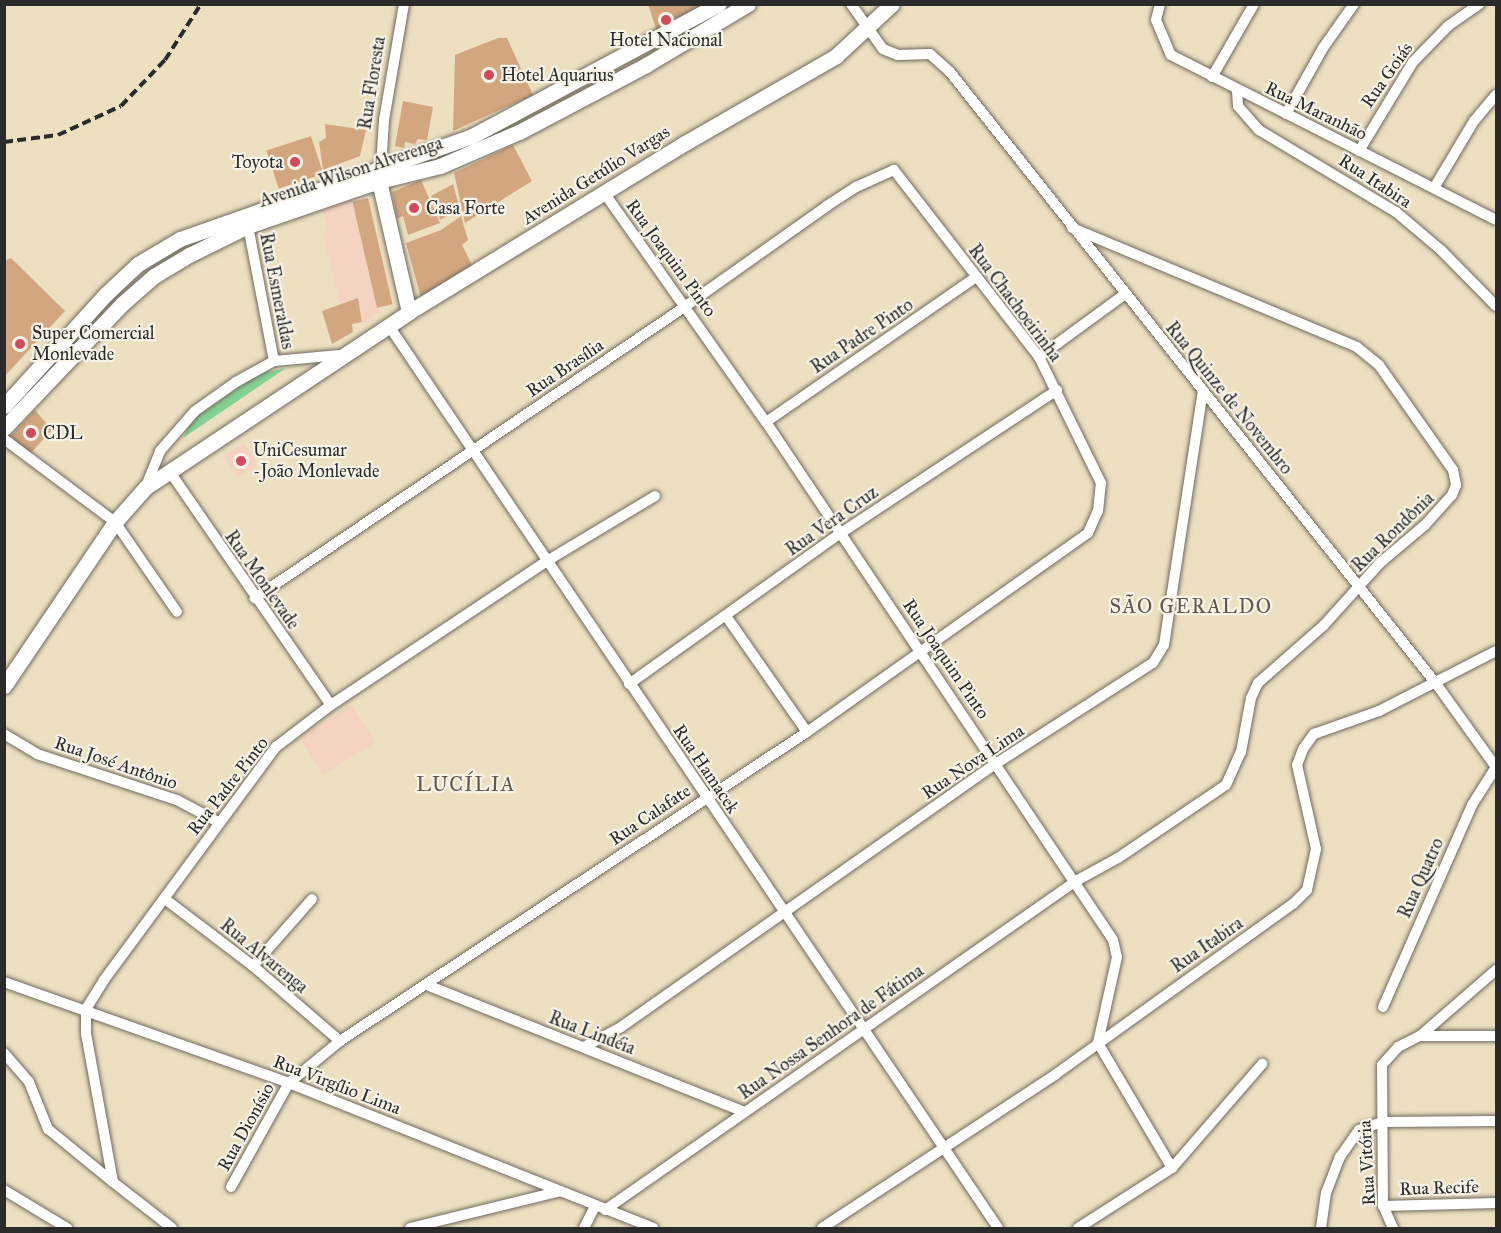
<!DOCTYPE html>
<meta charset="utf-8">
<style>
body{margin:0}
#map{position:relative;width:1501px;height:1233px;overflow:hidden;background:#ede0c0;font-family:"IM FELL Great Primer",serif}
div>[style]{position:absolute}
.built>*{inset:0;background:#f5d3c1;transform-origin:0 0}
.green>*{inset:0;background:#84d392}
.building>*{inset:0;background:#d2a780;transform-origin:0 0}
.roads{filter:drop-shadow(0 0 2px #6f6a5f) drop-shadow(0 0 2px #6f6a5f)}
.street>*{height:10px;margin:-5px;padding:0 5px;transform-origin:5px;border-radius:5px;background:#fff}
.secondary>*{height:15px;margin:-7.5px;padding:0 7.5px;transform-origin:7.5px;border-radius:7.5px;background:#fff}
.rail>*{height:4px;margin-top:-2px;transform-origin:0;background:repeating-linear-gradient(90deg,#2b2b2b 0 9px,transparent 0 13.5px)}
.dots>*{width:16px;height:16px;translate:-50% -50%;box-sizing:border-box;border:3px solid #f7f3e8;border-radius:50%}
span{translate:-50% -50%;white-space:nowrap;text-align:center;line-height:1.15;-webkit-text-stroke:4.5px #f7f3e8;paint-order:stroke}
.poi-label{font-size:18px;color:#2b2b2b}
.left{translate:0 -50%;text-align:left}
.right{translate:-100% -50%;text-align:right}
.street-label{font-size:18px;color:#2b2b2b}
.neighbourhood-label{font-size:20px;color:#655649;letter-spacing:1.5px}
.frame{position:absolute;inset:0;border:6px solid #2b2b2b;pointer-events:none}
</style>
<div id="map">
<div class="built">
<div style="clip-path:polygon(350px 195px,379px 311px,361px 328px,363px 317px,358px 298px,340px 303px,323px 237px,327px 230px,322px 209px)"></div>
<div style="left:244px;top:443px;width:26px;height:24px;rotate:58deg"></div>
<div style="left:352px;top:705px;width:44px;height:62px;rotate:58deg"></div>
</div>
<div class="green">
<div style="clip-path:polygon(286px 368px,183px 438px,193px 419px,258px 374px)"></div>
</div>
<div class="building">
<div style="clip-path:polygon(648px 4px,701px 4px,702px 8px,657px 32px)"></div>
<div style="clip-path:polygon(498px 38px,507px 38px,533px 95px,453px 131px,455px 55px)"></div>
<div style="clip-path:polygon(403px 101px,433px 107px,427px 140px,418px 139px,415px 144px,405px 142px,404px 148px,395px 146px)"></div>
<div style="clip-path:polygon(325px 124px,366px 130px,360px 156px,323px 170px,319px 142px,326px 138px)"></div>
<div style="left:311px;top:136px;width:40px;height:47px;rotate:72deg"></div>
<div style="clip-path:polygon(513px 145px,532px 181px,465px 223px,454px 173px)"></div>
<div style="clip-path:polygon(421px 180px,440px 223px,408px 235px,403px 216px,397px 219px,392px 192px)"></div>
<div style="clip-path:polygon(453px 184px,460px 209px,440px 220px,431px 196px)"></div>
<div style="left:368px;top:198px;width:109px;height:16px;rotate:77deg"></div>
<div style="clip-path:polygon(461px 216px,468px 240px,462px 245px,473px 267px,421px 298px,406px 243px,441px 230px)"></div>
<div style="clip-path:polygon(11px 258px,65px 311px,4px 377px,4px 261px)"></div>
<div style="clip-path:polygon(358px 298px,362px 322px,352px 324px,353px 332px,332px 344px,322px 311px)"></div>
<div style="clip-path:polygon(35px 410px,52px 430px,28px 456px,11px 436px)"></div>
</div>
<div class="roads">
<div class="street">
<div style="left:851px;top:4px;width:55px;rotate:54.6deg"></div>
<div style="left:883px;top:49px;width:16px;rotate:22deg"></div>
<div style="left:898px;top:55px;width:32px;rotate:-2deg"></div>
<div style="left:930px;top:54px;width:27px;rotate:42deg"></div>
<div style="left:950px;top:72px;width:783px;rotate:51.53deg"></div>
<div style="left:1437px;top:685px;width:101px;rotate:54.3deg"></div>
<div style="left:1160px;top:4px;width:16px;rotate:104deg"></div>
<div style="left:1156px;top:20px;width:38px;rotate:67deg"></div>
<div style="left:1171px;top:55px;width:364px;rotate:26.9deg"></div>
<div style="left:1212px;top:77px;width:84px;rotate:-60.1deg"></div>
<div style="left:1237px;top:91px;width:15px;rotate:86deg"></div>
<div style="left:1238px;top:106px;width:32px;rotate:49deg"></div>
<div style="left:1259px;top:130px;width:160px;rotate:30.9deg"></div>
<div style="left:1396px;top:212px;width:60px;rotate:40.3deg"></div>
<div style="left:1442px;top:251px;width:77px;rotate:45.5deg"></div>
<div style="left:1286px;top:114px;width:76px;rotate:-60.7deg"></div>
<div style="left:1323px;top:48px;width:54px;rotate:-54.8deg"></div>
<div style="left:1359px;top:151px;width:104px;rotate:-58.8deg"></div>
<div style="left:1413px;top:62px;width:50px;rotate:-45.8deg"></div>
<div style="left:1448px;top:26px;width:39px;rotate:-35deg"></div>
<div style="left:381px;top:168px;width:48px;rotate:-86.4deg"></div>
<div style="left:384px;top:120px;width:118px;rotate:-80.2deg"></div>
<div style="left:1434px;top:188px;width:78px;rotate:-59.2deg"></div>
<div style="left:1474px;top:121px;width:34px;rotate:-50deg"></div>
<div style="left:605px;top:194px;width:279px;rotate:54.8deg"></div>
<div style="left:766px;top:422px;width:623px;rotate:56.18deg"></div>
<div style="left:1113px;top:940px;width:17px;rotate:77deg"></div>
<div style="left:1117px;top:957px;width:88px;rotate:102.5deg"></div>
<div style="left:1098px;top:1043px;width:145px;rotate:59.4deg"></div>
<div style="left:248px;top:226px;width:137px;rotate:79.1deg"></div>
<div style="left:389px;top:326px;width:1088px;rotate:55.97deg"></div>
<div style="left:1039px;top:357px;width:107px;rotate:-36.2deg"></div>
<div style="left:766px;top:422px;width:255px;rotate:-34.6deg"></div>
<div style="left:4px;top:439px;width:139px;rotate:36.8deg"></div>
<div style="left:115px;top:522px;width:109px;rotate:55.4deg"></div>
<div style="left:170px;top:472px;width:283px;rotate:55.4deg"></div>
<div style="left:146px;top:486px;width:38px;rotate:-68deg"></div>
<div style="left:160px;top:451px;width:53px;rotate:-48.8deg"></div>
<div style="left:195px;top:411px;width:50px;rotate:-35.3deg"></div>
<div style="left:236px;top:382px;width:43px;rotate:-28.9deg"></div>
<div style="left:274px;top:361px;width:66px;rotate:-5.2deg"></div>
<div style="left:726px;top:616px;width:141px;rotate:55.1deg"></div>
<div style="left:629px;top:684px;width:260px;rotate:-35.5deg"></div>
<div style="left:841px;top:533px;width:259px;rotate:-33.5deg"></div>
<div style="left:4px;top:734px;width:39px;rotate:31deg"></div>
<div style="left:37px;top:754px;width:147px;rotate:18.2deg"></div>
<div style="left:177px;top:800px;width:47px;rotate:28.2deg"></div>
<div style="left:165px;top:899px;width:111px;rotate:37.3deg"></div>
<div style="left:253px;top:966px;width:115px;rotate:40.8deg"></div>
<div style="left:253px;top:966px;width:89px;rotate:-48.6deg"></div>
<div style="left:4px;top:982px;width:302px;rotate:19.5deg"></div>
<div style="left:289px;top:1083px;width:392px;rotate:21.7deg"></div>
<div style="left:427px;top:985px;width:342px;rotate:21.8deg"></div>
<div style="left:1383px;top:1007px;width:221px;rotate:-66.2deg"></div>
<div style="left:1472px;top:805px;width:45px;rotate:-57.7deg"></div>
<div style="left:1420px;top:1036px;width:76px"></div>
<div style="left:584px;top:1047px;width:42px;rotate:-28.4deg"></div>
<div style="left:621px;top:1027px;width:459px;rotate:-35.1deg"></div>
<div style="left:997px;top:763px;width:185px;rotate:-32.7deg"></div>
<div style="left:1153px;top:663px;width:21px;rotate:-59deg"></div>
<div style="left:1164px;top:645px;width:257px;rotate:-81.3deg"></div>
<div style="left:4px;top:1053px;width:38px;rotate:49deg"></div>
<div style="left:29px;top:1082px;width:51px;rotate:68deg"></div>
<div style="left:48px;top:1129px;width:84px;rotate:39.2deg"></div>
<div style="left:231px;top:1187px;width:119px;rotate:-60.9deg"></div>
<div style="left:289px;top:1083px;width:66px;rotate:-39.5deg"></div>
<div style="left:340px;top:1041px;width:560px;rotate:-33.49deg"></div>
<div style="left:807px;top:732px;width:344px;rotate:-35.3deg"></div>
<div style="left:1088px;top:533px;width:24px;rotate:-66deg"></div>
<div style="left:1098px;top:511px;width:28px;rotate:-84deg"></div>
<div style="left:1101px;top:483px;width:140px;rotate:-116.2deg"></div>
<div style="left:1039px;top:357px;width:237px;rotate:-127.8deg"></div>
<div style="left:894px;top:170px;width:42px;rotate:155.9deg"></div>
<div style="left:856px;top:187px;width:35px;rotate:147deg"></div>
<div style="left:827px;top:206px;width:173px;rotate:144.7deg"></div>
<div style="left:686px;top:306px;width:521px;rotate:145.88deg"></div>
<div style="left:4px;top:1190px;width:74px;rotate:31.1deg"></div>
<div style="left:1383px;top:1206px;width:113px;rotate:-1.5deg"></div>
<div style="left:605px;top:1210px;width:575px;rotate:-34.93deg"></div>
<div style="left:1076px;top:881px;width:48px;rotate:-28.7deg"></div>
<div style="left:1118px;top:858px;width:130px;rotate:-34.1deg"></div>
<div style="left:1226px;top:785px;width:36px;rotate:-66deg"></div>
<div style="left:1241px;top:752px;width:55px;rotate:-79.5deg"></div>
<div style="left:1251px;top:698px;width:17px;rotate:-65deg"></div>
<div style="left:1258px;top:683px;width:88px;rotate:-41.3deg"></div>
<div style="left:1324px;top:625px;width:84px;rotate:-47.9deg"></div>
<div style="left:1380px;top:563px;width:59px;rotate:-40.2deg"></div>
<div style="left:1425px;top:525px;width:40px;rotate:-48deg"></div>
<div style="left:1452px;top:495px;width:11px;rotate:-68deg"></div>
<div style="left:1456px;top:485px;width:15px;rotate:-101deg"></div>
<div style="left:1453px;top:470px;width:128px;rotate:-125.2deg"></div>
<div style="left:1379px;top:365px;width:28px;rotate:-141deg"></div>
<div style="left:1357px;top:347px;width:309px;rotate:-157.3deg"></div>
<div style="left:172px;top:1228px;width:75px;rotate:-142.1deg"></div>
<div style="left:113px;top:1182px;width:150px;rotate:-100.3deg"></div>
<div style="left:86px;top:1034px;width:25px;rotate:-90deg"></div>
<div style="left:86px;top:1009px;width:34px;rotate:-58deg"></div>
<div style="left:104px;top:980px;width:290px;rotate:-53.6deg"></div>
<div style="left:276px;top:747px;width:69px;rotate:-37.4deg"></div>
<div style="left:331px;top:705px;width:260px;rotate:-33.7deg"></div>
<div style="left:547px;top:561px;width:126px;rotate:-31deg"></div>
<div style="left:410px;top:1228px;width:155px;rotate:-13.8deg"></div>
<div style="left:584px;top:1228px;width:25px;rotate:-63deg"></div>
<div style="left:822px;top:1228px;width:280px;rotate:-33.3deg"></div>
<div style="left:1056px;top:1074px;width:292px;rotate:-35.7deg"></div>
<div style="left:1293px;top:904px;width:20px;rotate:-45deg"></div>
<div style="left:1307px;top:890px;width:42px;rotate:-77.6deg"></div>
<div style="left:1316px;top:849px;width:86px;rotate:-102.7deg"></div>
<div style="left:1297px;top:765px;width:17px;rotate:-69deg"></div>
<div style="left:1303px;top:749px;width:19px;rotate:-54deg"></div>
<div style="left:1314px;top:734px;width:69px;rotate:-19.5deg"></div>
<div style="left:1379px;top:711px;width:131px;rotate:-27.1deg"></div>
<div style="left:1078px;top:1228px;width:112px;rotate:-32.6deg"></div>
<div style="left:1172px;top:1168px;width:138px;rotate:-49.1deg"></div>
<div style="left:1321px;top:1228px;width:35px;rotate:-82deg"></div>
<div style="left:1326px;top:1193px;width:39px;rotate:-69deg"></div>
<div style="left:1340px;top:1157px;width:33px;rotate:-55deg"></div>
<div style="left:1359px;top:1130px;width:24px;rotate:-19deg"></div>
<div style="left:1382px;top:1122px;width:114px;rotate:-0.5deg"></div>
<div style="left:1393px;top:1228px;width:24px;rotate:-114deg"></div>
<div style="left:1383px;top:1206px;width:141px;rotate:-90.4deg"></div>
<div style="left:1382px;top:1065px;width:24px;rotate:-48deg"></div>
<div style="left:1398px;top:1047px;width:25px;rotate:-27deg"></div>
<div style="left:1420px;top:1036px;width:101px;rotate:-41deg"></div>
</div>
<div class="secondary">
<div style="left:370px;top:184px;width:9px;rotate:-18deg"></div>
<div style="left:379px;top:181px;width:134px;rotate:77.1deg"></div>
<div style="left:4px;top:406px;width:151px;rotate:-47.7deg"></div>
<div style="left:106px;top:294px;width:44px;rotate:-43.2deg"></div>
<div style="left:138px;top:264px;width:49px;rotate:-30.8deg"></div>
<div style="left:180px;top:239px;width:307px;rotate:-19.4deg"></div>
<div style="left:470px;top:137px;width:282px;rotate:-28.1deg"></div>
<div style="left:4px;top:428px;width:171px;rotate:-46.4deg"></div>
<div style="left:122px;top:304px;width:43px;rotate:-41.2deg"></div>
<div style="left:154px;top:276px;width:41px;rotate:-31deg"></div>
<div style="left:189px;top:255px;width:66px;rotate:-26.2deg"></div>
<div style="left:248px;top:226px;width:139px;rotate:-19deg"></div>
<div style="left:379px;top:181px;width:63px;rotate:-13.8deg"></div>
<div style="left:440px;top:166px;width:86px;rotate:-23.3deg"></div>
<div style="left:519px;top:132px;width:144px;rotate:-27.8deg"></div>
<div style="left:646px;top:65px;width:119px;rotate:-30.9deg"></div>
<div style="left:4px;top:686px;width:198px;rotate:-55.9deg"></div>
<div style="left:115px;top:522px;width:47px;rotate:-48.5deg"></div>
<div style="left:146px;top:487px;width:316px;rotate:-33.6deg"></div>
<div style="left:409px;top:312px;width:324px;rotate:-31.5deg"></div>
<div style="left:685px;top:143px;width:174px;rotate:-29.9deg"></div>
<div style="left:836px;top:56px;width:76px;rotate:-42.9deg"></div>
</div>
</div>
<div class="rail">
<div style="left:4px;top:142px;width:54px;rotate:-7.4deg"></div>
<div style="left:58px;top:135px;width:69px;rotate:-24.7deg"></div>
<div style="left:121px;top:106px;width:64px;rotate:-46.3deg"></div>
<div style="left:165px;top:60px;width:67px;rotate:-57.3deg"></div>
</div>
<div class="dots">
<div style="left:666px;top:20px;background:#d1495b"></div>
<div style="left:489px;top:75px;background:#d1495b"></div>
<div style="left:295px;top:162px;background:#d1495b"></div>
<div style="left:414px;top:208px;background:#d1495b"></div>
<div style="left:20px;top:344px;background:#d1495b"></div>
<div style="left:31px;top:433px;background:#d1495b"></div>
<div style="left:241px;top:461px;background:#d1495b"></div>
</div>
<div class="poi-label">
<span style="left:666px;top:40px">Hotel Nacional</span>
<span class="left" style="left:501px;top:75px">Hotel Aquarius</span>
<span class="right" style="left:283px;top:162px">Toyota</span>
<span class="left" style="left:426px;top:208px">Casa Forte</span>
<span class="left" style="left:32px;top:344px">Super Comercial<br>Monlevade</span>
<span class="left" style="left:43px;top:433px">CDL</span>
<span class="left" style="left:253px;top:461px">UniCesumar<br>-João Monlevade</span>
</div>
<div class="street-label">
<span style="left:1387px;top:75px;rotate:-55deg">Rua Goiás</span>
<span style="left:372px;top:83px;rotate:-81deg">Rua Floresta</span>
<span style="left:1316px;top:111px;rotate:26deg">Rua Maranhão</span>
<span style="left:351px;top:172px;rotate:-18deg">Avenida Wilson Alverenga</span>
<span style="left:596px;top:175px;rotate:-32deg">Avenida Getúlio Vargas</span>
<span style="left:1375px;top:181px;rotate:33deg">Rua Itabira</span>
<span style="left:671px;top:258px;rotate:54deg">Rua Joaquim Pinto</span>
<span style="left:277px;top:291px;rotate:79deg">Rua Esmeraldas</span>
<span style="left:1015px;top:303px;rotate:53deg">Rua Chachoeirinha</span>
<span style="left:862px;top:336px;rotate:-34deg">Rua Padre Pinto</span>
<span style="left:565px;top:368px;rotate:-34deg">Rua Brasília</span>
<span style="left:1229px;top:398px;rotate:51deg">Rua Quinze de Novembro</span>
<span style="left:832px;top:521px;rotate:-35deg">Rua Vera Cruz</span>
<span style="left:1393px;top:532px;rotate:-44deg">Rua Rondônia</span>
<span style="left:262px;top:580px;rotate:55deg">Rua Monlevade</span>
<span style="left:946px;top:659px;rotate:56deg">Rua Joaquim Pinto</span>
<span style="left:973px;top:762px;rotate:-34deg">Rua Nova Lima</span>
<span style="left:116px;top:763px;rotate:19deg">Rua José Antônio</span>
<span style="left:706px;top:769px;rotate:56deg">Rua Hamacek</span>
<span style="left:228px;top:786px;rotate:-52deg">Rua Padre Pinto</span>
<span style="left:650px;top:815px;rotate:-34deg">Rua Calafate</span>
<span style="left:1421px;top:878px;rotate:-66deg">Rua Quatro</span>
<span style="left:1207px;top:945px;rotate:-35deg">Rua Itabira</span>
<span style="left:264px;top:956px;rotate:39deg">Rua Alvarenga</span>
<span style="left:831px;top:1032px;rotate:-35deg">Rua Nossa Senhora de Fátima</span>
<span style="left:592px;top:1033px;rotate:21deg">Rua Lindéia</span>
<span style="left:337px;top:1085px;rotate:21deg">Rua Virgílio Lima</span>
<span style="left:246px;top:1127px;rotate:-61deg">Rua Dionísio</span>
<span style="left:1367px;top:1163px;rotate:-93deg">Rua Vitória</span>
<span style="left:1439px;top:1188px;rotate:-2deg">Rua Recife</span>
</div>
<div class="neighbourhood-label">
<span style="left:1191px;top:606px">SÃO GERALDO</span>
<span style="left:466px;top:784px">LUCÍLIA</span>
</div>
<div class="frame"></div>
</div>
